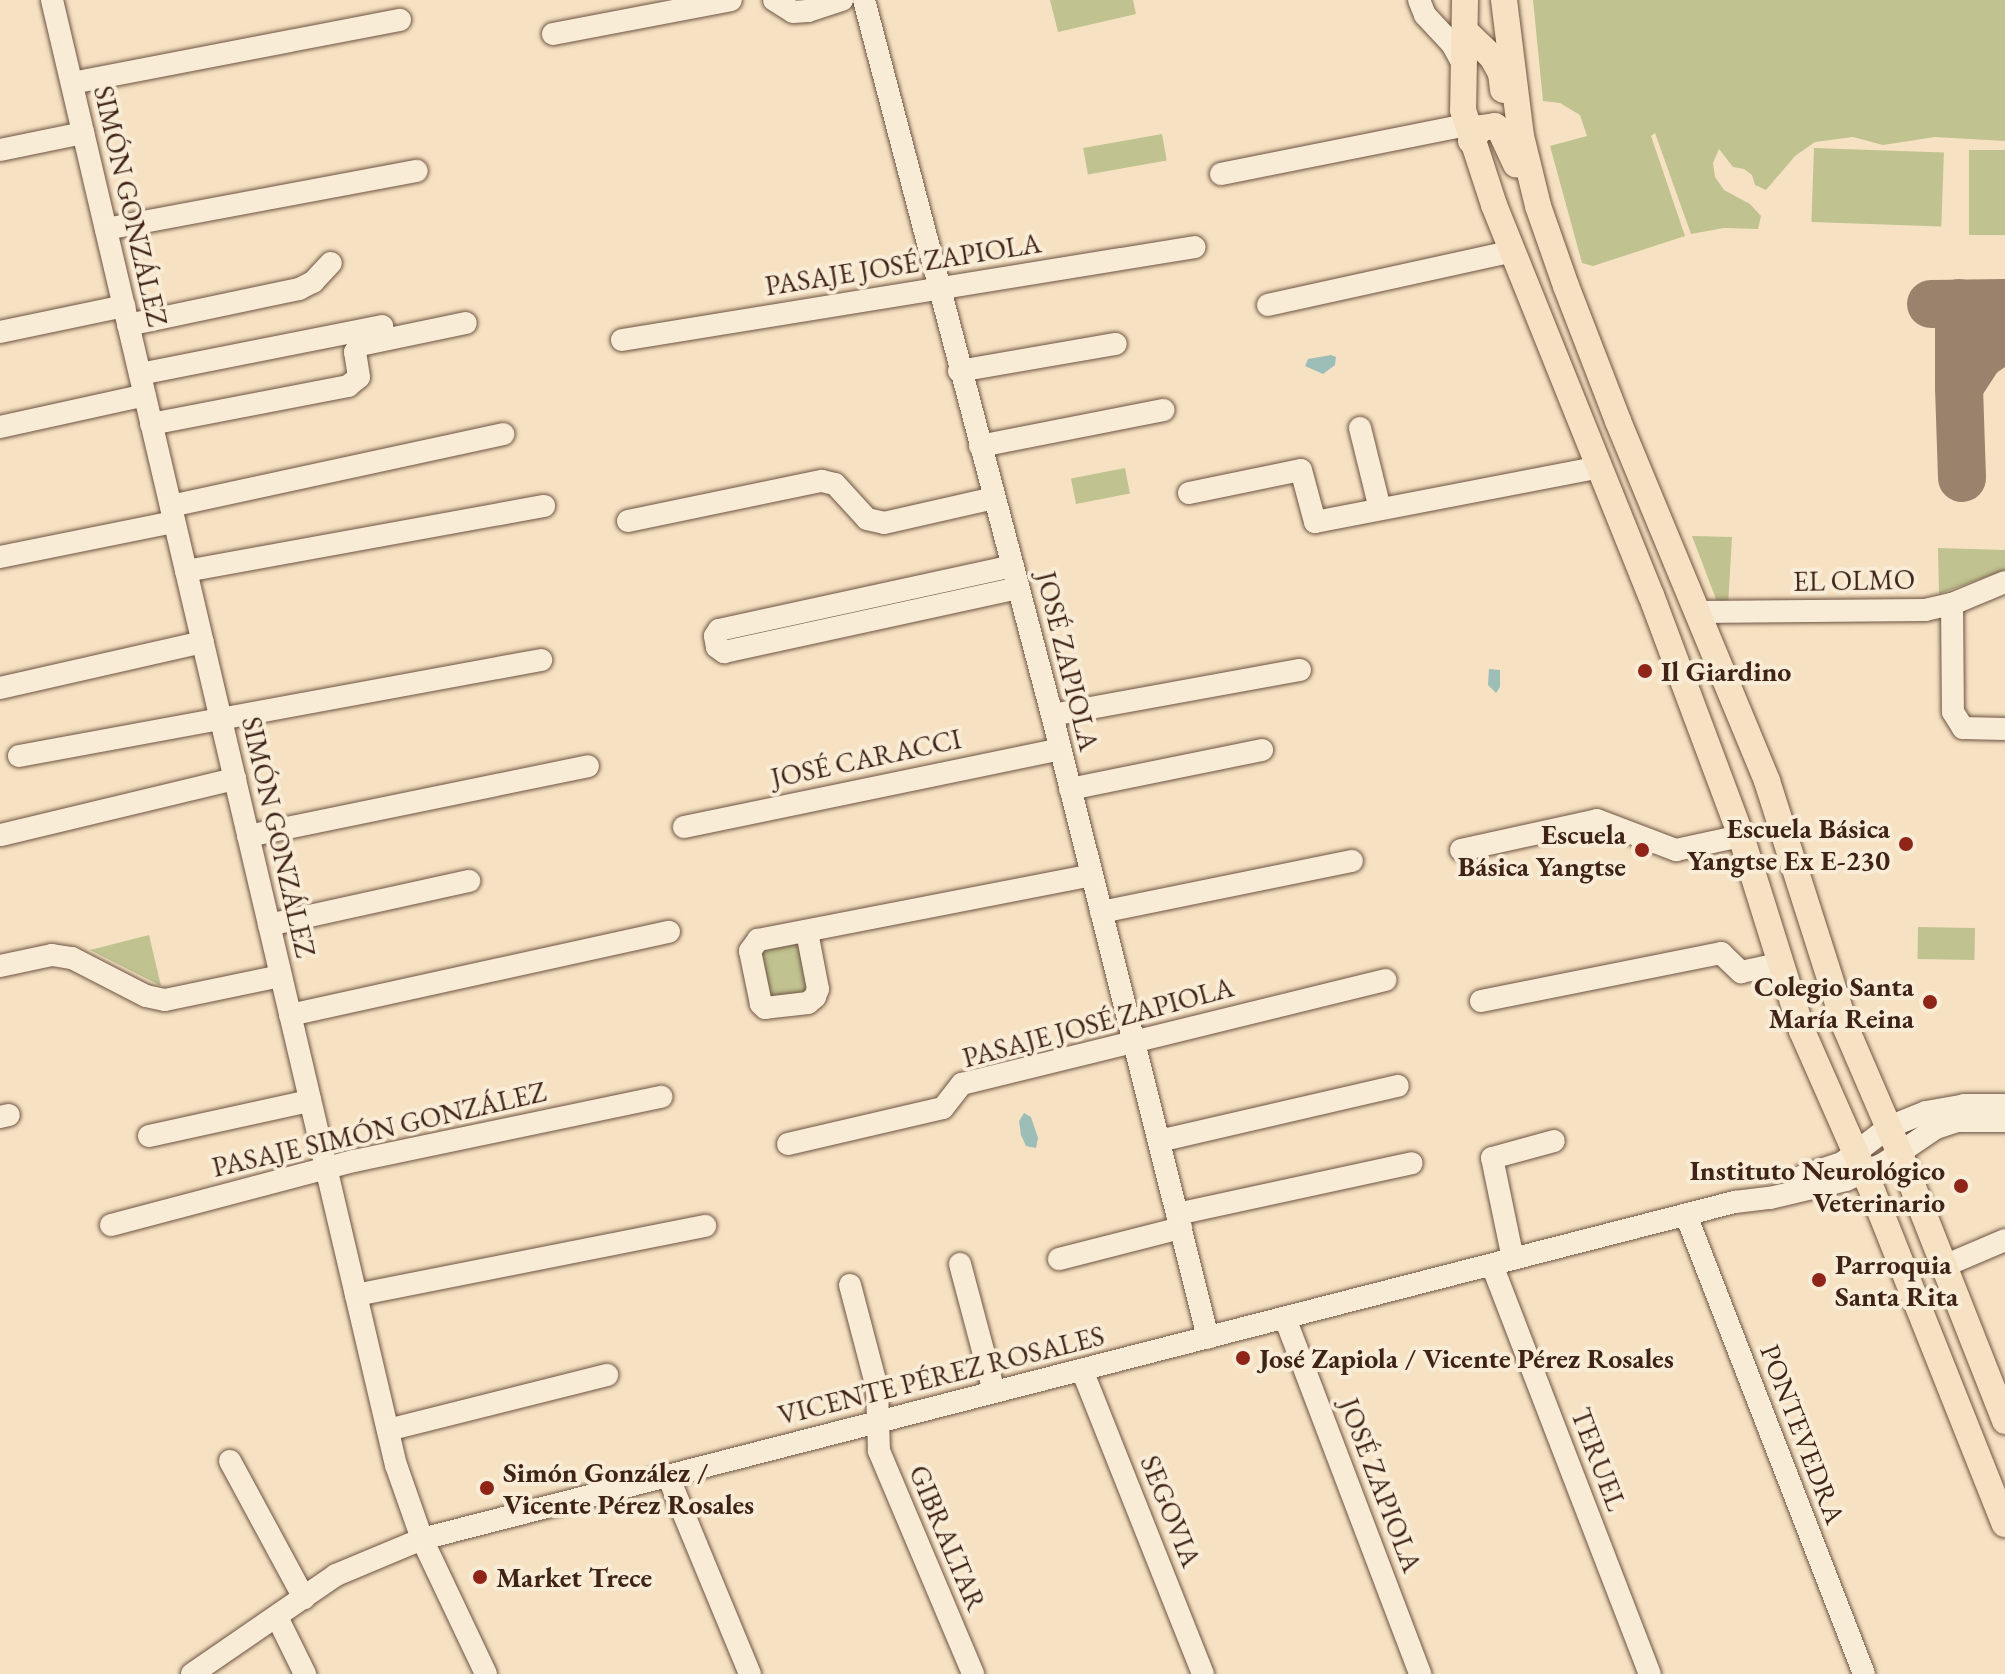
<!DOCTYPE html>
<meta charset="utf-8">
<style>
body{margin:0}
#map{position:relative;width:2005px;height:1674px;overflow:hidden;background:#f6e2c2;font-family:"EB Garamond",serif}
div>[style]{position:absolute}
.green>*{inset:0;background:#c0c290;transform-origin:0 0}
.water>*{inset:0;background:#9dbdb7}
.taxiway>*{height:48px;margin:-24px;padding:0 24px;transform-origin:24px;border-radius:24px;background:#9a826c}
.roads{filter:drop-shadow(0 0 2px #6d5342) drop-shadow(0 0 2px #6d5342)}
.minor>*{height:22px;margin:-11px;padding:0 11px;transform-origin:11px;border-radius:11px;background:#f9ecd7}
.major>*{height:26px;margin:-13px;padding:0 13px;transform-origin:13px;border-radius:13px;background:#f6e2c2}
.dots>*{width:22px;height:22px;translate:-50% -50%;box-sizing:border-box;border:4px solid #f9ecd7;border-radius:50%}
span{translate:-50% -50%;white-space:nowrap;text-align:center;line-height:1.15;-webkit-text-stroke:8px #f9ecd7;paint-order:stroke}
.street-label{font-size:28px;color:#3f2317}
.poi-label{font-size:28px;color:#3f2317;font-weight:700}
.left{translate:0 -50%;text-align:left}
.right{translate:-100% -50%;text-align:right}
</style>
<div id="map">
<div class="green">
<div style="clip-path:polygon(1050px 0,1133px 0,1136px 14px,1058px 32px)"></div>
<div style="clip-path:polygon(1533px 0,2005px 0,2005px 141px,1935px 137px,1883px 145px,1853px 137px,1815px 142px,1795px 156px,1766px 190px,1755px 185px,1752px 175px,1744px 169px,1733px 167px,1719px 149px,1713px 163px,1715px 177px,1724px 190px,1750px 204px,1761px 216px,1758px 229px,1724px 228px,1691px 234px,1655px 133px,1651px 136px,1685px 236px,1593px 266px,1582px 263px,1550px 146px,1587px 136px,1580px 115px,1560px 103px,1543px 101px)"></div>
<div style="left:1162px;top:134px;width:27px;height:80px;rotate:80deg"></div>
<div style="left:1814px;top:148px;width:130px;height:74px;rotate:2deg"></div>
<div style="left:1969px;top:150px;width:36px;height:85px"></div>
<div style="left:1125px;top:468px;width:26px;height:55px;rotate:79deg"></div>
<div style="clip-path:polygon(1692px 536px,1732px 537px,1728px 606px,1719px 607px)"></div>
<div style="clip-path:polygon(1938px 548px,2005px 550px,2005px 570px,1939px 594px)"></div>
<div style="left:1918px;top:927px;width:57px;height:32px;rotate:1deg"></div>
<div style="clip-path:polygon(149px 935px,161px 986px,90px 950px)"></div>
<div style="left:799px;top:940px;width:51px;height:39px;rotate:78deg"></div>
</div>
<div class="water">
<div style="clip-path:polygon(1331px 355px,1336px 357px,1335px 365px,1323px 374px,1305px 366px,1308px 359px)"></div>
<div style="clip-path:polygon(1489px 669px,1500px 670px,1500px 687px,1496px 693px,1488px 685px)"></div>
<div style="clip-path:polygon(1024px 1113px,1031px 1117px,1038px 1138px,1036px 1148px,1026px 1146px,1021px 1135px,1019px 1121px)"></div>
</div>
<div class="taxiway">
<div style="left:1931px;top:304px;width:74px;rotate:-0.8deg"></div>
<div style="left:1959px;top:387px;width:84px;rotate:-90deg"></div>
<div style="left:1962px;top:478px;width:91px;rotate:-91.9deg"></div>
<div style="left:1959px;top:387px;width:38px;rotate:-57deg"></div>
<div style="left:1980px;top:355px;width:30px;rotate:-34deg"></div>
</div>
<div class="roads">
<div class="minor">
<div style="left:52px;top:0;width:1505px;rotate:76.79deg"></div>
<div style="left:396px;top:1465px;width:78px;rotate:70.6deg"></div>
<div style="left:422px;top:1539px;width:149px;rotate:64.6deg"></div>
<div style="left:774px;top:0;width:22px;rotate:32deg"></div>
<div style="left:793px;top:12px;width:15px;rotate:-4deg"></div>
<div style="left:808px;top:11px;width:36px;rotate:-18deg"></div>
<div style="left:864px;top:0;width:739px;rotate:75.27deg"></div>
<div style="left:1052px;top:715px;width:642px;rotate:75.94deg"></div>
<div style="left:1419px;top:0;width:16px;rotate:68deg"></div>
<div style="left:1425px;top:15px;width:40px;rotate:47deg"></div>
<div style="left:1452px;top:44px;width:23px;rotate:61deg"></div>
<div style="left:553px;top:34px;width:181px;rotate:-10.8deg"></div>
<div style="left:72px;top:83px;width:334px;rotate:-10.9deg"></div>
<div style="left:0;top:150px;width:85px;rotate:-11.6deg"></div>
<div style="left:1221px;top:174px;width:250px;rotate:-11.3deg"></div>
<div style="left:106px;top:229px;width:316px;rotate:-10.6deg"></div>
<div style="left:1268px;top:305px;width:251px;rotate:-12.4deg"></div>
<div style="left:128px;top:325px;width:175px;rotate:-11.9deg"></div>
<div style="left:299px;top:289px;width:16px;rotate:-27deg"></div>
<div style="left:313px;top:282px;width:26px;rotate:-47deg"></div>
<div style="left:0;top:332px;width:127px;rotate:-11.8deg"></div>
<div style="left:622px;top:340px;width:580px;rotate:-9.22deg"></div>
<div style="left:959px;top:371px;width:159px;rotate:-9.8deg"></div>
<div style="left:140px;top:374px;width:247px;rotate:-11.2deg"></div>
<div style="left:151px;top:424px;width:201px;rotate:-10.9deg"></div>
<div style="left:348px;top:386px;width:14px;rotate:-39deg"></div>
<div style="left:359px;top:377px;width:25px;rotate:-99deg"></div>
<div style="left:355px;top:352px;width:9px;rotate:-54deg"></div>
<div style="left:360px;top:345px;width:108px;rotate:-11.7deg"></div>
<div style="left:0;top:427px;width:148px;rotate:-12.4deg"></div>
<div style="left:1360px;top:428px;width:83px;rotate:76.1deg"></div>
<div style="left:980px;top:446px;width:187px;rotate:-11.1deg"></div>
<div style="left:1189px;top:493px;width:114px;rotate:-11.6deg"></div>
<div style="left:1301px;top:470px;width:54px;rotate:74.9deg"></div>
<div style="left:1315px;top:522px;width:290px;rotate:-10.9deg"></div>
<div style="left:171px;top:506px;width:340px;rotate:-12.2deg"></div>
<div style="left:628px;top:521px;width:198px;rotate:-11.7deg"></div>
<div style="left:822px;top:481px;width:13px;rotate:13deg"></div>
<div style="left:835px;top:484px;width:47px;rotate:47.6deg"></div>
<div style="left:867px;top:519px;width:17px;rotate:13deg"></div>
<div style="left:884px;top:523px;width:113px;rotate:-12.8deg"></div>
<div style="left:0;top:557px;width:177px;rotate:-11.4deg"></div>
<div style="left:1013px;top:566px;width:301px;rotate:167.7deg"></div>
<div style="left:719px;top:630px;width:7px;rotate:124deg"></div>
<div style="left:715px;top:636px;width:11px;rotate:80deg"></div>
<div style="left:717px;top:647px;width:9px;rotate:36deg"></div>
<div style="left:724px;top:652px;width:301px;rotate:-12.3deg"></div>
<div style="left:186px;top:571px;width:364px;rotate:-10.3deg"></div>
<div style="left:1952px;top:604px;width:108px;rotate:89.5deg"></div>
<div style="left:1953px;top:712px;width:19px;rotate:58deg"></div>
<div style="left:1963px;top:728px;width:42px;rotate:1.4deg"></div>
<div style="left:1698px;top:612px;width:227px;rotate:-0.5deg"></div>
<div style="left:1925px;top:610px;width:28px;rotate:-13deg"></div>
<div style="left:1952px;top:604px;width:57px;rotate:-22.5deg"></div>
<div style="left:0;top:688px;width:208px;rotate:-12.8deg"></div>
<div style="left:1052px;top:715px;width:252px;rotate:-10.3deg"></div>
<div style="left:19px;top:756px;width:531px;rotate:-10.42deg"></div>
<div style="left:1070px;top:789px;width:196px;rotate:-11.5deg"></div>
<div style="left:684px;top:827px;width:384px;rotate:-11.7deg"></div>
<div style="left:1px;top:835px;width:241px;rotate:-13.5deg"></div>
<div style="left:248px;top:836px;width:347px;rotate:-11.6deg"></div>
<div style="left:1461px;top:850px;width:139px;rotate:-12.4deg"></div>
<div style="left:1597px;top:820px;width:85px;rotate:20.8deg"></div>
<div style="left:1676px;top:850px;width:66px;rotate:-12.2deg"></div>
<div style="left:1101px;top:912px;width:256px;rotate:-11.5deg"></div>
<div style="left:269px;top:925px;width:205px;rotate:-12.4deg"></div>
<div style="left:807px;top:932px;width:58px;rotate:79.1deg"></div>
<div style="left:818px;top:989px;width:9px;rotate:111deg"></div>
<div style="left:815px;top:997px;width:9px;rotate:139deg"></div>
<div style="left:808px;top:1003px;width:43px;rotate:173.4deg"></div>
<div style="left:765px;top:1008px;width:6px;rotate:-135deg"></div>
<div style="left:761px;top:1004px;width:54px;rotate:-101.7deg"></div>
<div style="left:750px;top:951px;width:14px;rotate:-54deg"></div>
<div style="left:758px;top:940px;width:339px;rotate:-11deg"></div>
<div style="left:0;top:966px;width:53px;rotate:-11.9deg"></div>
<div style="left:52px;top:955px;width:20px;rotate:9deg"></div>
<div style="left:72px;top:958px;width:83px;rotate:27.2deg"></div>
<div style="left:146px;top:996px;width:19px;rotate:12deg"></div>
<div style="left:165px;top:1000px;width:118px;rotate:-11.7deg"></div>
<div style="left:1481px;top:1001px;width:245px;rotate:-11.3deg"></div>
<div style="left:1721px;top:953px;width:28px;rotate:44deg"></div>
<div style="left:1741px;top:972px;width:38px;rotate:-12deg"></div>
<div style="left:290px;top:1015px;width:388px;rotate:-12.4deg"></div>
<div style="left:0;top:1117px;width:9px;rotate:-13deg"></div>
<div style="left:149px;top:1136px;width:165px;rotate:-12.3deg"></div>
<div style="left:1159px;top:1141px;width:245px;rotate:-13deg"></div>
<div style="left:788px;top:1144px;width:159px;rotate:-13.1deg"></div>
<div style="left:943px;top:1108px;width:31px;rotate:-52deg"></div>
<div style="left:962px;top:1084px;width:436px;rotate:-13.8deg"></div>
<div style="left:1803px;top:1176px;width:41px;rotate:-18.4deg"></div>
<div style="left:1842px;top:1163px;width:59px;rotate:-37.5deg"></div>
<div style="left:1889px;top:1127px;width:40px;rotate:-22deg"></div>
<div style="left:1926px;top:1112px;width:39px;rotate:-10deg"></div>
<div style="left:1964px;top:1105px;width:41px"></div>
<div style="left:1177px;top:1214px;width:240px;rotate:-12.2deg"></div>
<div style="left:1686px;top:1215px;width:492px;rotate:68.8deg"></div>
<div style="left:111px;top:1225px;width:251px;rotate:-14.8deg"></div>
<div style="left:354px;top:1161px;width:314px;rotate:-11.8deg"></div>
<div style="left:1059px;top:1259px;width:126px;rotate:-14.3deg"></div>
<div style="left:1513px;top:1259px;width:103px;rotate:-101.7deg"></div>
<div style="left:1492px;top:1158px;width:64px;rotate:-15.3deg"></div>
<div style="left:960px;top:1264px;width:132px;rotate:75.1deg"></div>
<div style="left:1492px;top:1265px;width:438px;rotate:68.9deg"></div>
<div style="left:1944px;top:1266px;width:66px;rotate:-23.1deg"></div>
<div style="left:850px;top:1285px;width:106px;rotate:75.3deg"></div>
<div style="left:877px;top:1388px;width:63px;rotate:88.2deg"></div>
<div style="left:879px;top:1451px;width:242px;rotate:67.1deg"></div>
<div style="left:356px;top:1295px;width:356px;rotate:-11.2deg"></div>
<div style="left:1285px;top:1318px;width:381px;rotate:69.2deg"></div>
<div style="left:1082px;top:1370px;width:327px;rotate:68.3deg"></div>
<div style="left:388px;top:1430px;width:226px;rotate:-14.1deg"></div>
<div style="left:230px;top:1461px;width:156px;rotate:61.6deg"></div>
<div style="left:668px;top:1476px;width:214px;rotate:67.5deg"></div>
<div style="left:277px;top:1617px;width:64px;rotate:63.8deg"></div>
<div style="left:192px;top:1674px;width:175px;rotate:-34.5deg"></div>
<div style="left:336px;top:1575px;width:93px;rotate:-22.7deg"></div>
<div style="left:422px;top:1539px;width:1356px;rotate:-14.4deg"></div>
<div style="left:1735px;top:1202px;width:35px;rotate:-7deg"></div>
<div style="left:1770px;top:1198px;width:78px;rotate:-13.3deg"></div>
<div style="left:1846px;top:1180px;width:40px;rotate:-23.4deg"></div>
<div style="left:1883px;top:1164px;width:64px;rotate:-34.2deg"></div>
<div style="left:1936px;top:1128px;width:23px;rotate:-18deg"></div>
<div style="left:1958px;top:1121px;width:47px"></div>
</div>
<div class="major">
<div style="left:1465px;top:0;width:110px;rotate:91deg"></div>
<div style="left:1463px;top:110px;width:100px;rotate:71.9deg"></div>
<div style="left:1494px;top:205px;width:420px;rotate:68.1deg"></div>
<div style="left:1651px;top:595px;width:257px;rotate:69.5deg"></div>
<div style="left:1741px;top:836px;width:204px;rotate:72.6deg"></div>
<div style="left:1802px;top:1031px;width:166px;rotate:66.2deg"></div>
<div style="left:1869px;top:1183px;width:367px;rotate:68.3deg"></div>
<div style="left:1504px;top:0;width:137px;rotate:82.9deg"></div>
<div style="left:1521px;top:136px;width:72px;rotate:76.3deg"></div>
<div style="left:1538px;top:206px;width:85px;rotate:70.7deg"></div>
<div style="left:1566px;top:286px;width:145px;rotate:68.9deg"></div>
<div style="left:1618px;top:421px;width:390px;rotate:67.5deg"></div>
<div style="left:1767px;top:781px;width:257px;rotate:72.3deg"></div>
<div style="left:1845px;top:1026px;width:139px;rotate:66.7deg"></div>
<div style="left:1900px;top:1154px;width:287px;rotate:68.5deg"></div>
<div style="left:1465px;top:31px;width:37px;rotate:44deg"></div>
<div style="left:1492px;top:57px;width:18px;rotate:61deg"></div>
<div style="left:1501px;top:73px;width:17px;rotate:83deg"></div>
<div style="left:1471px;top:141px;width:16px;rotate:-52deg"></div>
<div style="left:1481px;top:128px;width:14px;rotate:-8deg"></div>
<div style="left:1495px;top:126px;width:6px;rotate:39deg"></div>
<div style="left:1500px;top:130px;width:38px;rotate:65deg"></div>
</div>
</div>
<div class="dots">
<div style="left:1645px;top:671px;background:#8f2418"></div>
<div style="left:1906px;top:844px;background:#8f2418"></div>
<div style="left:1642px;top:850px;background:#8f2418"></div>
<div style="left:1930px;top:1002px;background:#8f2418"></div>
<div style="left:1961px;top:1186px;background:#8f2418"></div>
<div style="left:1819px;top:1280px;background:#8f2418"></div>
<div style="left:1243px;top:1358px;background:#8f2418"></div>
<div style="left:487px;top:1488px;background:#8f2418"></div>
<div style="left:480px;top:1577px;background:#8f2418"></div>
</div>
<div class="street-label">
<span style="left:131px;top:206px;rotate:77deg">SIMÓN GONZÁLEZ</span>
<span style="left:903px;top:264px;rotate:-9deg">PASAJE JOSÉ ZAPIOLA</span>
<span style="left:1854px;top:580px;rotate:-1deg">EL OLMO</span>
<span style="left:1068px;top:661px;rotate:76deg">JOSÉ ZAPIOLA</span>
<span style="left:866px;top:758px;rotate:-12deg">JOSÉ CARACCI</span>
<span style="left:279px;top:837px;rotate:77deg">SIMÓN GONZÁLEZ</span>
<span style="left:1098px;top:1022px;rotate:-15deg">PASAJE JOSÉ ZAPIOLA</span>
<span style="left:379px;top:1129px;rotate:-13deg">PASAJE SIMÓN GONZÁLEZ</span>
<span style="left:941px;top:1375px;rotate:-14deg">VICENTE PÉREZ ROSALES</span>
<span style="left:1803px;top:1434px;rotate:69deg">PONTEVEDRA</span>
<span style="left:1599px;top:1459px;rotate:69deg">TERUEL</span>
<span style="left:1381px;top:1485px;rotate:69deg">JOSÉ ZAPIOLA</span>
<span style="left:1171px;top:1511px;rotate:68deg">SEGOVIA</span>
<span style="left:948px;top:1538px;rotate:67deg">GIBRALTAR</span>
</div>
<div class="poi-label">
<span class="left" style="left:1661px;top:671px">Il Giardino</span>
<span class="right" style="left:1890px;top:844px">Escuela Básica<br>Yangtse Ex E-230</span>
<span class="right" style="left:1626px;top:850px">Escuela<br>Básica Yangtse</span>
<span class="right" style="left:1914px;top:1002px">Colegio Santa<br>María Reina</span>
<span class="right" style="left:1945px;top:1186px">Instituto Neurológico<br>Veterinario</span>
<span class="left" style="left:1835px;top:1280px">Parroquia<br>Santa Rita</span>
<span class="left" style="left:1259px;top:1358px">José Zapiola / Vicente Pérez Rosales</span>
<span class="left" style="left:503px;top:1488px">Simón González /<br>Vicente Pérez Rosales</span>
<span class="left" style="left:496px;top:1577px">Market Trece</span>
</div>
</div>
